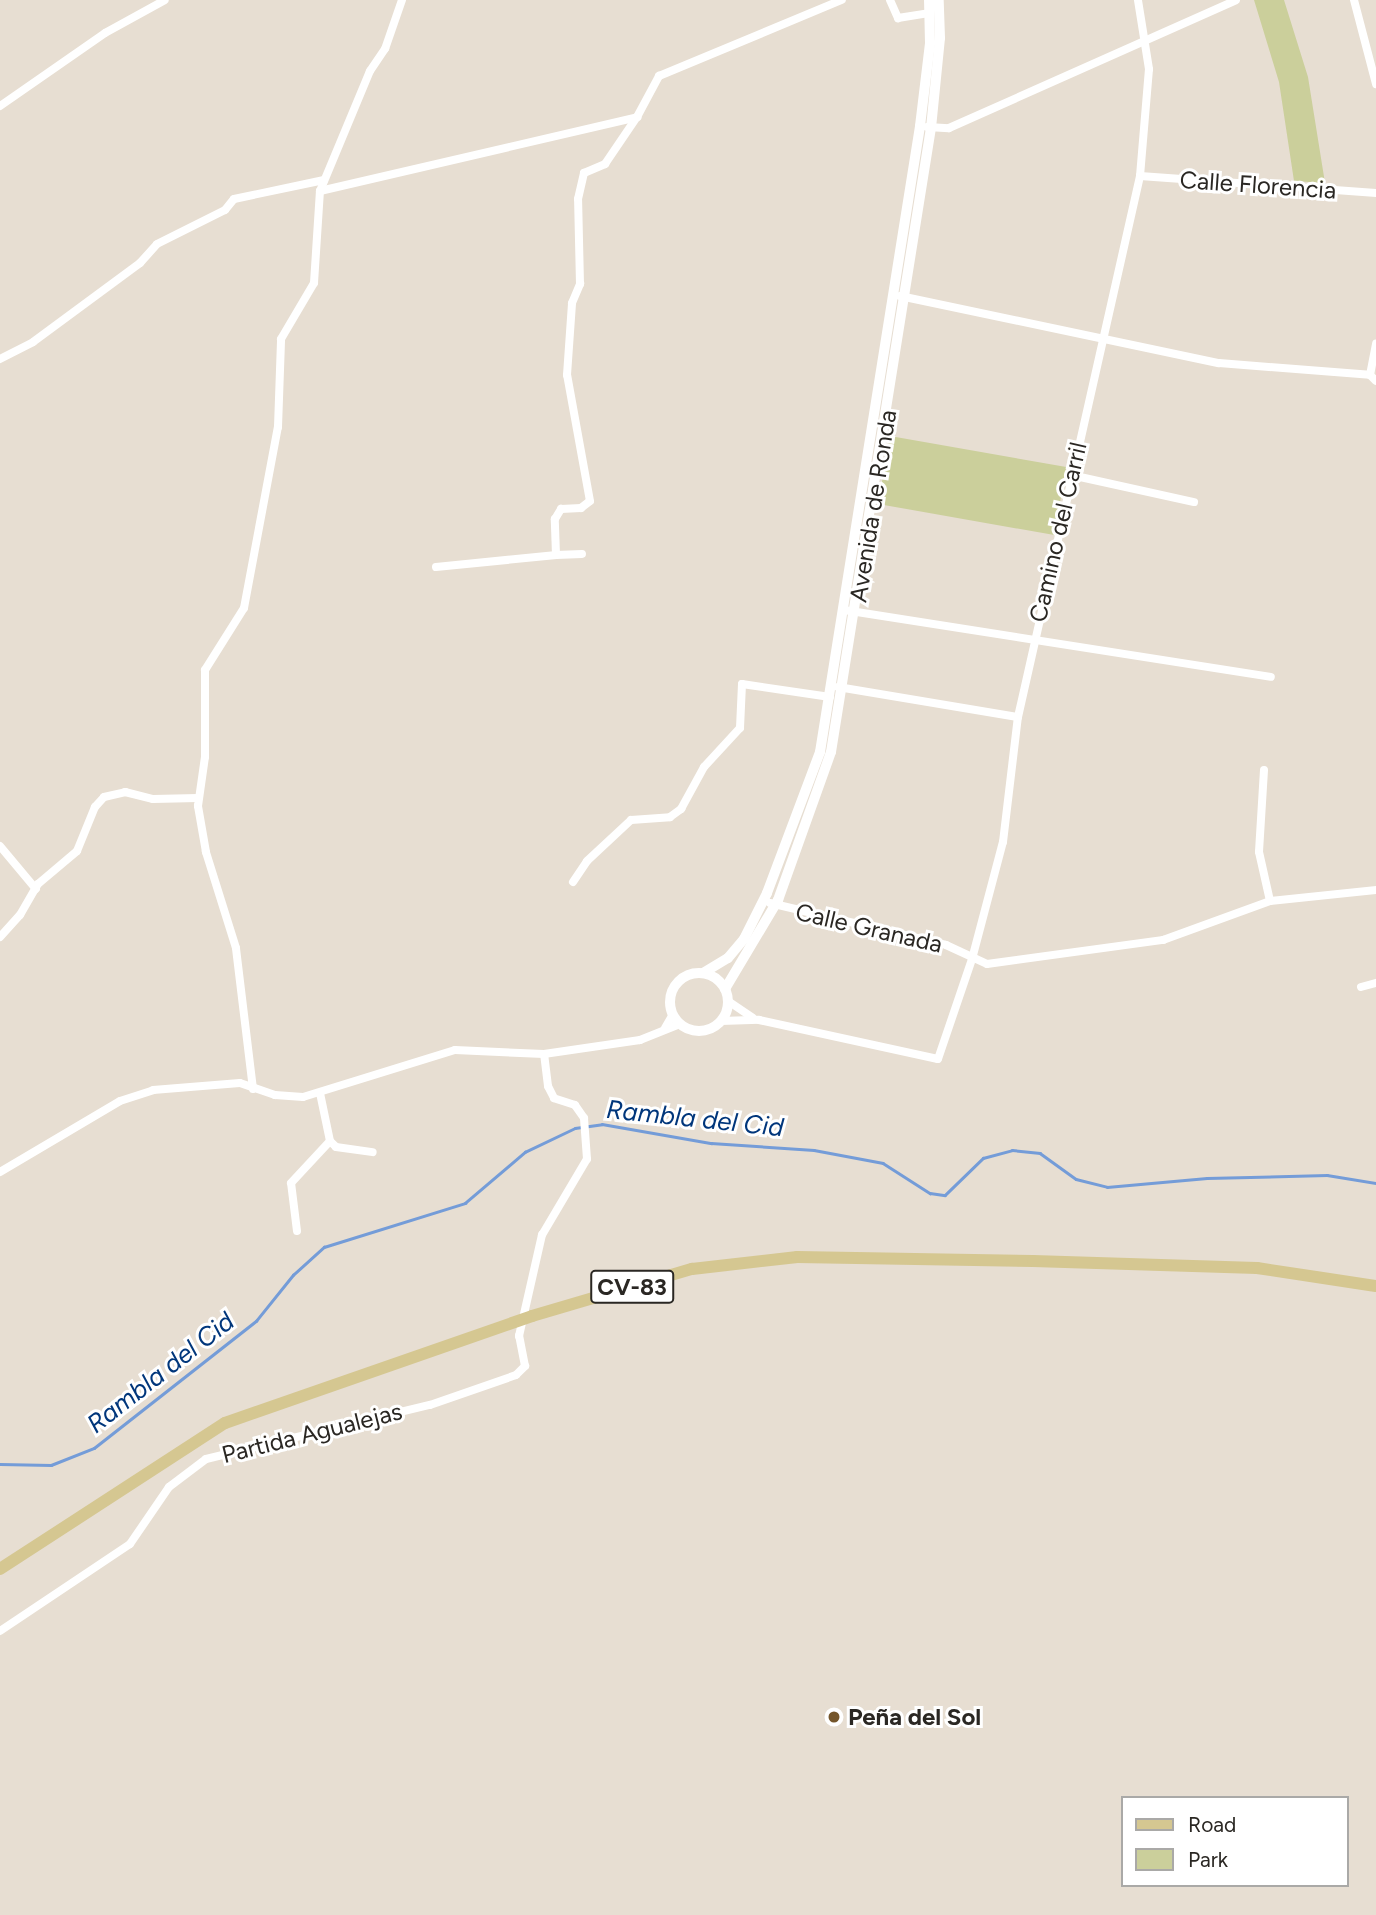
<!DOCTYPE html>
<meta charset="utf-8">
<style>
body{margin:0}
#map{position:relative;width:1376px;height:1915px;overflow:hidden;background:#e7ded2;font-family:Figtree,sans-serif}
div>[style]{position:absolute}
.green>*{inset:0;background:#cbcf9b;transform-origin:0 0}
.stream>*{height:2.5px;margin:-1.25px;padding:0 1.25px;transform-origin:1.25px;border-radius:1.25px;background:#749cd8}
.minor>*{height:8px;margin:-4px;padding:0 4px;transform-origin:4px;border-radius:4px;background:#fff}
.tertiary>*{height:10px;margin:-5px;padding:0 5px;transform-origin:5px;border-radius:5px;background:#fff}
.tertiary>.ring{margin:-5px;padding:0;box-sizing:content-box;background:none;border:10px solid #fff;border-radius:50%}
.primary>*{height:12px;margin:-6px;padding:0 6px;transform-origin:6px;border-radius:6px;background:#d5c791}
.dots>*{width:19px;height:19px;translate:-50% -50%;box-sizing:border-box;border:4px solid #fff;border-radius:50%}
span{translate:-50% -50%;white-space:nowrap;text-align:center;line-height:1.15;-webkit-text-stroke:6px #fff;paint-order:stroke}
.shield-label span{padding:2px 5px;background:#fff;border:2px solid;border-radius:5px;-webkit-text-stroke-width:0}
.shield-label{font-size:23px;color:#2a2723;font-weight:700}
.street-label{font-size:24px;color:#2a2723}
.poi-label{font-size:24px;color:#2a2723;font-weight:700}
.left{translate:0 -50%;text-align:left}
.water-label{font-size:26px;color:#00367b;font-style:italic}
.legend{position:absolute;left:1121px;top:1796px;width:228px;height:91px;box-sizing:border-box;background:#fff;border:2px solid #aaa9a7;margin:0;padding:9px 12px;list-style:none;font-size:21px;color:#2a2723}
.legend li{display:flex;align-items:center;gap:14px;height:35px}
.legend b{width:35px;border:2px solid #aaa9a7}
</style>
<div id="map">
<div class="green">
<div style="clip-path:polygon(1254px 0,1284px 0,1308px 77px,1325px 183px,1294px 181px,1279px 82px)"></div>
<div style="left:890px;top:436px;width:179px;height:69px;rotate:10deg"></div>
</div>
<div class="stream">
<div style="left:0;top:1464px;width:51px;rotate:1.1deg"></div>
<div style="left:51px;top:1465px;width:46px;rotate:-21.6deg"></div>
<div style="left:94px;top:1448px;width:206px;rotate:-38.1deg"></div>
<div style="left:256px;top:1321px;width:59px;rotate:-51.2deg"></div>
<div style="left:293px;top:1275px;width:42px;rotate:-42.1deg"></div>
<div style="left:324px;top:1247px;width:148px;rotate:-17.3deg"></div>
<div style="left:465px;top:1203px;width:79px;rotate:-40.4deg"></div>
<div style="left:525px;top:1152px;width:55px;rotate:-25.6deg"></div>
<div style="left:575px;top:1128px;width:27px;rotate:-8deg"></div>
<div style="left:602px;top:1124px;width:111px;rotate:9.9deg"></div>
<div style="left:711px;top:1143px;width:103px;rotate:3.9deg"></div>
<div style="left:814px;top:1150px;width:70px;rotate:10.7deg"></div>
<div style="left:883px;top:1163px;width:56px;rotate:32.6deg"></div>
<div style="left:930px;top:1193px;width:15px;rotate:8deg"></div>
<div style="left:945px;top:1195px;width:53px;rotate:-44.2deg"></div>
<div style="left:983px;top:1158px;width:30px;rotate:-15deg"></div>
<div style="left:1012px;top:1150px;width:28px;rotate:6deg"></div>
<div style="left:1040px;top:1153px;width:44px;rotate:35.8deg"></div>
<div style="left:1076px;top:1179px;width:32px;rotate:14deg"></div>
<div style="left:1107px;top:1187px;width:100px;rotate:-5.1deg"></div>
<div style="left:1207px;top:1178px;width:120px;rotate:-1.4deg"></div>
<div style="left:1327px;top:1175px;width:50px;rotate:9.3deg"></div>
</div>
<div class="minor">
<div style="left:890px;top:0;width:20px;rotate:66deg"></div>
<div style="left:898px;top:18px;width:31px;rotate:-9deg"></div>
<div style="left:1354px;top:0;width:87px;rotate:75.3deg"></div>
<div style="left:0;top:106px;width:128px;rotate:-34.8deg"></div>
<div style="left:105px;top:33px;width:68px;rotate:-28.8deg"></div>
<div style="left:927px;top:127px;width:22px;rotate:3deg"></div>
<div style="left:949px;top:128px;width:314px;rotate:-24deg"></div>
<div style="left:1140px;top:176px;width:237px;rotate:4.1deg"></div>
<div style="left:320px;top:191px;width:326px;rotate:-13.1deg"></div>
<div style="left:637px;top:117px;width:47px;rotate:-61.8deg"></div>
<div style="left:659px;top:76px;width:198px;rotate:-22.6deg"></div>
<div style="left:900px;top:296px;width:326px;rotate:11.9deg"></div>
<div style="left:1219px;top:363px;width:151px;rotate:4.5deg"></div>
<div style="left:1370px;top:375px;width:8px;rotate:45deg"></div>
<div style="left:0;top:359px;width:37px;rotate:-27deg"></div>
<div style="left:33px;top:342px;width:133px;rotate:-36.4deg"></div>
<div style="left:140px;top:263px;width:25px;rotate:-48deg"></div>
<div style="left:157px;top:244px;width:76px;rotate:-26.6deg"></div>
<div style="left:225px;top:210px;width:14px;rotate:-51deg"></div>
<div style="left:234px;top:199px;width:92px;rotate:-11.9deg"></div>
<div style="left:1370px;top:375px;width:32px;rotate:-79deg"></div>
<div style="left:1071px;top:475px;width:126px;rotate:12.4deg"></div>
<div style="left:582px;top:554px;width:26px;rotate:178deg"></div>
<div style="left:556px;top:555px;width:36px;rotate:-92deg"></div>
<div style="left:555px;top:519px;width:12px;rotate:-59deg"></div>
<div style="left:561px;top:509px;width:20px;rotate:-3deg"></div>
<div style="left:581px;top:508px;width:11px;rotate:-38deg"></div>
<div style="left:590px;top:501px;width:128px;rotate:-100.3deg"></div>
<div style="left:567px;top:375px;width:72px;rotate:-86deg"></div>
<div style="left:572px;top:303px;width:21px;rotate:-67deg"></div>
<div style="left:580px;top:284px;width:85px;rotate:-91.3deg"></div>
<div style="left:578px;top:199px;width:27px;rotate:-77deg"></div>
<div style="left:584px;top:173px;width:23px;rotate:-23deg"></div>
<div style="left:605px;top:164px;width:57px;rotate:-55.8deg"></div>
<div style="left:436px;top:567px;width:121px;rotate:-5.7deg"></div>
<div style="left:844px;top:610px;width:432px;rotate:8.9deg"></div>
<div style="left:838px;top:687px;width:182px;rotate:9.5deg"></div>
<div style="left:1264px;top:770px;width:82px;rotate:93.5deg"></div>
<div style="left:1259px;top:852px;width:50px;rotate:77.3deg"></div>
<div style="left:0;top:846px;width:56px;rotate:50.1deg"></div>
<div style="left:573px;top:882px;width:25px;rotate:-56deg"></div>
<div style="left:587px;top:861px;width:60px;rotate:-43deg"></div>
<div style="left:631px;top:820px;width:39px;rotate:-4deg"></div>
<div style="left:670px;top:817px;width:14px;rotate:-36deg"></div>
<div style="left:681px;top:809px;width:48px;rotate:-61.3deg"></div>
<div style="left:704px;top:767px;width:53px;rotate:-47.3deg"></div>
<div style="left:740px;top:728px;width:44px;rotate:-87.4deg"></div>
<div style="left:742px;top:684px;width:89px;rotate:8.4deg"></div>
<div style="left:770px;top:903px;width:181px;rotate:13.4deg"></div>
<div style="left:946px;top:945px;width:45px;rotate:24.9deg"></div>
<div style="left:987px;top:964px;width:178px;rotate:-7.8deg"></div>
<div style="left:1163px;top:940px;width:114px;rotate:-20deg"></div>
<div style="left:1270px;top:901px;width:107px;rotate:-5.9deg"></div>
<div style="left:0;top:937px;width:30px;rotate:-48deg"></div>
<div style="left:20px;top:915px;width:36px;rotate:-60deg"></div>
<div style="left:38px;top:884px;width:51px;rotate:-40.2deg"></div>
<div style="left:77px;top:851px;width:48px;rotate:-67.8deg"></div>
<div style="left:95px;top:807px;width:13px;rotate:-48deg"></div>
<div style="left:104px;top:797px;width:22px;rotate:-13deg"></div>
<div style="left:125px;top:792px;width:29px;rotate:14deg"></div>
<div style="left:153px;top:799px;width:45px;rotate:-1.3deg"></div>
<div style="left:1361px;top:987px;width:16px;rotate:-15deg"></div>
<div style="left:728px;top:1001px;width:30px;rotate:34deg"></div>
<div style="left:721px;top:1021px;width:38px;rotate:-2deg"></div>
<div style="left:759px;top:1020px;width:183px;rotate:12.3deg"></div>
<div style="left:938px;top:1059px;width:106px;rotate:-71.2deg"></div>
<div style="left:972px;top:959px;width:121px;rotate:-75.2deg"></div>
<div style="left:1003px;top:842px;width:126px;rotate:-83.2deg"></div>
<div style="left:1018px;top:717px;width:555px;rotate:-77.29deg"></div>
<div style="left:1140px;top:176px;width:107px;rotate:-85.2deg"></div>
<div style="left:1149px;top:69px;width:70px;rotate:-99.1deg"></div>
<div style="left:665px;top:1028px;width:16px;rotate:-60deg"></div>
<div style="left:253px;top:1089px;width:142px;rotate:-96.9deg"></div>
<div style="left:236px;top:948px;width:101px;rotate:-107.4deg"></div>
<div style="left:206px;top:852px;width:47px;rotate:-99.9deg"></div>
<div style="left:198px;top:806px;width:49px;rotate:-81.9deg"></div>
<div style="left:205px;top:757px;width:87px;rotate:-90deg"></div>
<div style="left:205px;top:670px;width:73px;rotate:-57.8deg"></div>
<div style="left:244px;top:608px;width:184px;rotate:-79.4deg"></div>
<div style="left:278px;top:427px;width:88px;rotate:-88deg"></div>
<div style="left:281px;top:339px;width:65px;rotate:-59.5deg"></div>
<div style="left:314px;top:283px;width:92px;rotate:-86.3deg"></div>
<div style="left:320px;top:191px;width:130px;rotate:-67.4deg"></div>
<div style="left:370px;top:71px;width:27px;rotate:-56deg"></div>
<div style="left:385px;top:49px;width:52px;rotate:-70.9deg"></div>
<div style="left:330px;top:1141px;width:8px;rotate:45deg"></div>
<div style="left:336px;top:1147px;width:37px;rotate:8deg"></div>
<div style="left:0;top:1172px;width:139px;rotate:-30.6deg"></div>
<div style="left:120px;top:1101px;width:35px;rotate:-18deg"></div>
<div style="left:153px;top:1090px;width:87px;rotate:-4.6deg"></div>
<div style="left:240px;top:1083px;width:37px;rotate:19deg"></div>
<div style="left:275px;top:1095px;width:28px;rotate:4deg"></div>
<div style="left:303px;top:1097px;width:159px;rotate:-17.2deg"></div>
<div style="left:455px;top:1050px;width:89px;rotate:2.6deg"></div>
<div style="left:297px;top:1231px;width:48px;rotate:-97.1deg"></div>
<div style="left:291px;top:1183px;width:57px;rotate:-47.1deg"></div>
<div style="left:330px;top:1141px;width:49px;rotate:-101.8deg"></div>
<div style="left:0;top:1631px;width:156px;rotate:-33.8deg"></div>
<div style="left:130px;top:1544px;width:69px;rotate:-55.6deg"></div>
<div style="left:169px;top:1487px;width:46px;rotate:-37.1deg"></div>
<div style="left:206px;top:1459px;width:230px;rotate:-13.6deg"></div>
<div style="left:430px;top:1405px;width:91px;rotate:-19.2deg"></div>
<div style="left:516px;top:1375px;width:13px;rotate:-45deg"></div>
<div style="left:525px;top:1366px;width:31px;rotate:-101deg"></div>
<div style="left:519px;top:1336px;width:104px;rotate:-77.2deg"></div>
<div style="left:542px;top:1235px;width:88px;rotate:-59.4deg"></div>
<div style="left:587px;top:1159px;width:41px;rotate:-94.2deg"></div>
<div style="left:584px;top:1118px;width:16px;rotate:-125deg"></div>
<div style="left:575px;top:1105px;width:22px;rotate:-162deg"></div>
<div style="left:554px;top:1098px;width:13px;rotate:-117deg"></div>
<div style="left:548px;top:1086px;width:32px;rotate:-97deg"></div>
<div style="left:544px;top:1054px;width:97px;rotate:-8.3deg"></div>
<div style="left:640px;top:1040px;width:43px;rotate:-21.8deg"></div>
</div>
<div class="tertiary">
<div style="left:703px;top:973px;width:29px;rotate:-31deg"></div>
<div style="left:728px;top:958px;width:25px;rotate:-50deg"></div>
<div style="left:744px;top:939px;width:51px;rotate:-63.4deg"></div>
<div style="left:767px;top:893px;width:151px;rotate:-69.4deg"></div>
<div style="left:820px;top:752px;width:634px;rotate:-80.92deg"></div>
<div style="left:920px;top:126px;width:84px;rotate:-83.1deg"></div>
<div style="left:930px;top:43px;width:43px;rotate:-91.3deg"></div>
<div class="ring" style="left:670px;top:973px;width:48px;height:48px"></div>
<div style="left:725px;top:989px;width:104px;rotate:-59.2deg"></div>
<div style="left:778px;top:900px;width:157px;rotate:-70.3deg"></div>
<div style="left:831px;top:752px;width:632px;rotate:-80.9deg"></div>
<div style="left:931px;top:128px;width:90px;rotate:-84.3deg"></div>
<div style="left:940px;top:38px;width:38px;rotate:-92deg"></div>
</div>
<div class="primary">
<div style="left:0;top:1569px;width:268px;rotate:-33deg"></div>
<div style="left:225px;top:1423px;width:325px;rotate:-19.2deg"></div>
<div style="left:532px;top:1316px;width:167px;rotate:-16.4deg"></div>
<div style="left:692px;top:1269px;width:106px;rotate:-6.5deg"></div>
<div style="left:797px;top:1257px;width:236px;rotate:1deg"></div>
<div style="left:1033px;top:1261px;width:224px;rotate:1.8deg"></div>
<div style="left:1257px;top:1268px;width:120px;rotate:8.6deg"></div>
</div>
<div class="dots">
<div style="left:834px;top:1717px;background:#74552a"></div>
</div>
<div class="shield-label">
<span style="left:632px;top:1287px">CV-83</span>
</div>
<div class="street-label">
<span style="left:1258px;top:185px;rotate:4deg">Calle Florencia</span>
<span style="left:873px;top:506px;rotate:-81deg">Avenida de Ronda</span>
<span style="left:1058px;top:532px;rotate:-77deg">Camino del Carril</span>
<span style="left:869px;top:928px;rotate:13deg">Calle Granada</span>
<span style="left:312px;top:1433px;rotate:-14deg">Partida Agualejas</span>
</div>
<div class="poi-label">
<span class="left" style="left:848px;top:1717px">Peña del Sol</span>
</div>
<div class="water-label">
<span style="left:695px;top:1119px;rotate:6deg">Rambla del Cid</span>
<span style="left:161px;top:1373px;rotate:-38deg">Rambla del Cid</span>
</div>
<ul class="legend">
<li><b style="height:9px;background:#d5c791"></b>Road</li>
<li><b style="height:19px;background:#cbcf9b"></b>Park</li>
</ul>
</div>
